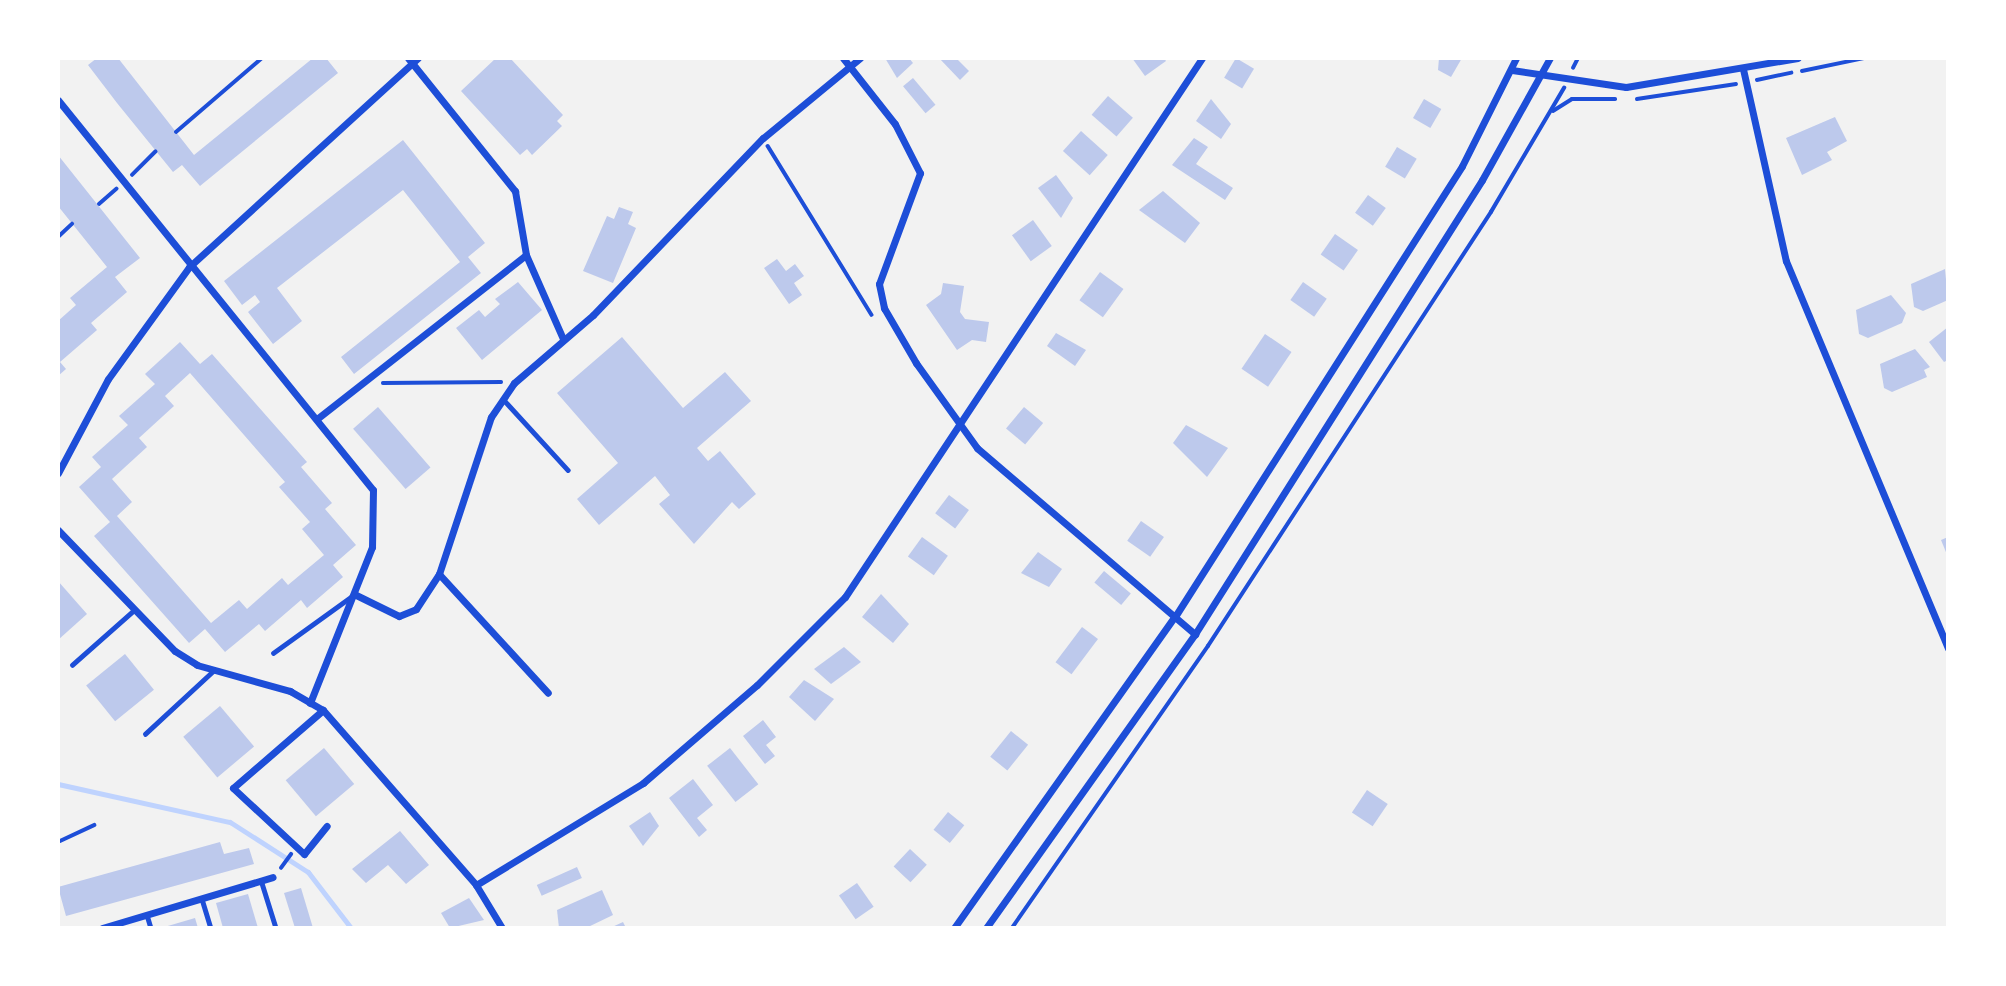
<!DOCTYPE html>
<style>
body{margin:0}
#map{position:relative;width:2006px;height:986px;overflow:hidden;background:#f2f2f2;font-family:"Alegreya Sans",sans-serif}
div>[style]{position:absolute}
.stream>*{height:5px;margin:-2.5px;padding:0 2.5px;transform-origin:2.5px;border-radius:2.5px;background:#bfd3fe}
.building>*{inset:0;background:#bdc9ec;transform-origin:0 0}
.path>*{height:3.5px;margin:-1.75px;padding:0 1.75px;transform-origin:1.75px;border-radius:1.75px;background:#1d4ed8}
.service>*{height:4.5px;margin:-2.25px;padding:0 2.25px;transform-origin:2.25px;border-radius:2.25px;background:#1d4ed8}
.minor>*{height:7px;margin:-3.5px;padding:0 3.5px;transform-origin:3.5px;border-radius:3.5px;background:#1d4ed8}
span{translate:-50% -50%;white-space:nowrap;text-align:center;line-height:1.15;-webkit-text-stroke:5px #fff;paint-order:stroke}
.frame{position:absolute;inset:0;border:60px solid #fff;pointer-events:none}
</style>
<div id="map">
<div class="stream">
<div style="left:58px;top:784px;width:176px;rotate:12.5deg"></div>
<div style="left:230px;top:822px;width:93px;rotate:32.7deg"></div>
<div style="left:308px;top:872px;width:71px;rotate:52.5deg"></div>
</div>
<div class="building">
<div style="clip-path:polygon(97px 58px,118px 58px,194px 155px,313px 58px,326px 58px,338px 73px,200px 186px,182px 165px,173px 172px,117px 103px,88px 65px)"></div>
<div style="clip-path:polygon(496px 58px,510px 58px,563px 115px,557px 121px,562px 126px,532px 155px,527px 149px,520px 155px,461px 91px)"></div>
<div style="clip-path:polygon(885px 58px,909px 58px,913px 63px,897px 78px)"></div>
<div style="clip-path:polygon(939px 58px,956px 58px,969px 71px,960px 80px)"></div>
<div style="clip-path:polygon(1132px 58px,1164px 58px,1166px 61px,1145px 76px)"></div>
<div style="left:1236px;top:58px;width:21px;height:23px;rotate:31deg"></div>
<div style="clip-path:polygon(1439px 58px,1462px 58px,1451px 77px,1438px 70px)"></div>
<div style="left:913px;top:78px;width:35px;height:13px;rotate:50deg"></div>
<div style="left:1108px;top:96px;width:33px;height:25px;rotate:41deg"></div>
<div style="clip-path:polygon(1211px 99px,1231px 124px,1221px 139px,1196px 121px)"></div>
<div style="left:1424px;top:99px;width:20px;height:22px;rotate:30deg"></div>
<div style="clip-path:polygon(1835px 117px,1847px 141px,1827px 152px,1832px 160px,1802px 175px,1786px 138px)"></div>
<div style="left:1081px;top:131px;width:36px;height:27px;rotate:42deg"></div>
<div style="clip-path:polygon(1194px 138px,1208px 147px,1196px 164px,1233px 188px,1225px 200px,1172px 165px)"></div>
<div style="clip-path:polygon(403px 140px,485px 243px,468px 257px,481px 273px,354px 374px,341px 357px,460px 262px,403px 190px,277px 288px,302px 321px,273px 344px,248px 312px,260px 302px,255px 295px,242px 305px,224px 281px)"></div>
<div style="left:1397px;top:147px;width:23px;height:23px;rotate:31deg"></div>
<div style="clip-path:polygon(58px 155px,140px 258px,115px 277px,127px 292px,91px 323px,97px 330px,60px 362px,66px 369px,58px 376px,58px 321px,76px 305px,70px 298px,107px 267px,58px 206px)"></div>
<div style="clip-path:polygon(1056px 175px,1073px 198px,1061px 218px,1038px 188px)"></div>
<div style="clip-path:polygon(1163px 191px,1200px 223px,1185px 243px,1139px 210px)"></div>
<div style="left:1368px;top:195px;width:22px;height:22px;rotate:36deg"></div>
<div style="clip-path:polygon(619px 207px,633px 212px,628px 224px,636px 228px,613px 283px,583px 271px,607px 216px,614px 219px)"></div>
<div style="left:1033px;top:220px;width:32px;height:26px;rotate:54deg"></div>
<div style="left:1335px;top:234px;width:28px;height:25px;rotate:35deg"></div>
<div style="clip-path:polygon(777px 259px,786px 271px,795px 264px,804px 276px,794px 283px,802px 295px,789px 304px,764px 268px)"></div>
<div style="clip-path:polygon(1945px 269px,1948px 300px,1923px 311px,1914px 307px,1911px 284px)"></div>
<div style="left:1100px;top:272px;width:29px;height:35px;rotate:36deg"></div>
<div style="clip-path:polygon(518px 282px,542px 310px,482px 360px,456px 328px,479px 310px,485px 317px,500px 304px,495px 299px)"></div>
<div style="left:1303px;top:282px;width:29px;height:22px;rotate:35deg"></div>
<div style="clip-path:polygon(943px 283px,964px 286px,960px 312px,965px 319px,989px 322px,986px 342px,972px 340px,957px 350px,926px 305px,941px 294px)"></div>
<div style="clip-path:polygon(1891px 295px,1906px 313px,1902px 323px,1868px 338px,1859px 334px,1856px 310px)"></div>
<div style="clip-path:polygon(1948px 327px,1948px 360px,1944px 362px,1929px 342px)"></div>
<div style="clip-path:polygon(1056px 333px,1086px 350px,1075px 366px,1047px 346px)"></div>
<div style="left:1265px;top:334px;width:32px;height:42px;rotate:34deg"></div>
<div style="clip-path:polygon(622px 337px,683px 408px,725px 372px,751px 401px,697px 448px,708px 461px,720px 451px,756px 494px,739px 509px,732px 502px,694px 544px,659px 504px,670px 495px,655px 476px,599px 525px,577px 499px,618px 463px,557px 393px)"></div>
<div style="clip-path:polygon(evenodd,180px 342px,200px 364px,212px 354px,307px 462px,301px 467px,332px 503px,325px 509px,356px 545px,333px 565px,343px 577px,307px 608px,301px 600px,265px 631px,259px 624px,225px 652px,205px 629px,189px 643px,94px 536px,110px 522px,79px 487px,101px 467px,92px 457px,128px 425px,119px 416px,155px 384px,145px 374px,180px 342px,190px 373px,285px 482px,279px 487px,310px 522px,302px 529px,324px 555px,288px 585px,282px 578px,247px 609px,239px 600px,211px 623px,117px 516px,132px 502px,112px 479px,147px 447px,139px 438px,174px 406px,165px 396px,190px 373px)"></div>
<div style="clip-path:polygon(1915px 349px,1930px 367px,1924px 370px,1927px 377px,1892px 392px,1884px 388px,1880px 364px)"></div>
<div style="left:378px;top:407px;width:80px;height:33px;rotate:49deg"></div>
<div style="left:1024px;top:407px;width:25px;height:28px;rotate:40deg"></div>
<div style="clip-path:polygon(1186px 425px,1228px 448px,1207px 477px,1173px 443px)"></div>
<div style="left:949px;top:495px;width:25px;height:23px;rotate:37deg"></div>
<div style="left:1141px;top:521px;width:28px;height:24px;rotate:35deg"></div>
<div style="left:922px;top:537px;width:32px;height:24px;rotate:36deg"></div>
<div style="clip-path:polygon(1948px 537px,1948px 557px,1941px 540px)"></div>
<div style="clip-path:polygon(1038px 552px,1062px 569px,1049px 587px,1021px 573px)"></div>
<div style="left:1104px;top:571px;width:35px;height:15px;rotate:40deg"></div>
<div style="clip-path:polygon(58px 581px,87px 614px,58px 640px)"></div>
<div style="clip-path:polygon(881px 594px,909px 624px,893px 643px,862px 617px)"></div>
<div style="left:1082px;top:627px;width:20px;height:44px;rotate:37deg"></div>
<div style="clip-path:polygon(844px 647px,861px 662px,831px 684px,814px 669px)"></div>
<div style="left:125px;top:654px;width:46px;height:50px;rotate:51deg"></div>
<div style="clip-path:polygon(804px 680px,834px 699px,815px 721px,789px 697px)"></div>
<div style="left:220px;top:706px;width:53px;height:48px;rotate:50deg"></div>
<div style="clip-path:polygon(763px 720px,776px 737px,766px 745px,775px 756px,765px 764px,743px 736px)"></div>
<div style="left:1011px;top:731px;width:22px;height:33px;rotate:39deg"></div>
<div style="left:324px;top:748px;width:47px;height:50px;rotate:50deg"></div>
<div style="left:730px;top:748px;width:46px;height:29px;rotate:52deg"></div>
<div style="clip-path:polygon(693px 779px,713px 805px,697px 818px,707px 830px,699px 837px,669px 798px)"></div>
<div style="left:1367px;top:790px;width:25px;height:27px;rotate:34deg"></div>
<div style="clip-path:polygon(650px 812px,659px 826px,643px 846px,629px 826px)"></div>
<div style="left:948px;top:812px;width:21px;height:23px;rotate:39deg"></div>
<div style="clip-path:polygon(400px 831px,429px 865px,406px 884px,388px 865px,366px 883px,352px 869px)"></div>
<div style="clip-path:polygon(220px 842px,224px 854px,249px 848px,254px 864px,66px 916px,58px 887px)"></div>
<div style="left:910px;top:849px;width:23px;height:24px;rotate:43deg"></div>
<div style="left:577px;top:867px;width:12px;height:44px;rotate:66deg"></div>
<div style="left:857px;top:883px;width:29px;height:22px;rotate:55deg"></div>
<div style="clip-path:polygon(301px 888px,313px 928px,295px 928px,284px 893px)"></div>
<div style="clip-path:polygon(602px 890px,613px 915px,586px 928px,559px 928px,557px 910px)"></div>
<div style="clip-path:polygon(248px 894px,258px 928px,223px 928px,216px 903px)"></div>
<div style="clip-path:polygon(469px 898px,484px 920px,450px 928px,441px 913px)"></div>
<div style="clip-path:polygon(195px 918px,198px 928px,161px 928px)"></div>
<div style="clip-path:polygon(623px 922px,626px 928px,610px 928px)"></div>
</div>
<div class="path">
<div style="left:1573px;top:68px;width:11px;rotate:-63deg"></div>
<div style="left:1802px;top:71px;width:64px;rotate:-11.7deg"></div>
<div style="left:1757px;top:80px;width:35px;rotate:-12deg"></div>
<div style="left:1637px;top:99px;width:100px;rotate:-8.6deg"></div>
<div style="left:1553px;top:111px;width:22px;rotate:-32deg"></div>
<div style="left:1572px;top:99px;width:43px"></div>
<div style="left:176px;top:132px;width:113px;rotate:-40.7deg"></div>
<div style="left:768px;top:146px;width:198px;rotate:58.4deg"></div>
<div style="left:132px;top:175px;width:33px;rotate:-45deg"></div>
<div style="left:99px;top:204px;width:23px;rotate:-41deg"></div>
<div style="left:58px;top:237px;width:19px;rotate:-43deg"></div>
<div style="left:383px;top:383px;width:118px;rotate:-0.5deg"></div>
<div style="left:58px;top:842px;width:40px;rotate:-25deg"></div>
<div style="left:281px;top:868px;width:17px;rotate:-54deg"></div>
<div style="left:1012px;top:928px;width:343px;rotate:-55.2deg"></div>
<div style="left:1208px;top:646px;width:518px;rotate:-56.89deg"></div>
<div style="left:1491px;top:212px;width:144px;rotate:-59.5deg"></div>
</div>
<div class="service">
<div style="left:503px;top:399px;width:96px;rotate:47.5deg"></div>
<div style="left:273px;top:653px;width:97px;rotate:-35.8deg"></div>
<div style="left:72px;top:665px;width:81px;rotate:-41.5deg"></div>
<div style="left:145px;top:734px;width:94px;rotate:-42.8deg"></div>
<div style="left:261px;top:880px;width:50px;rotate:72.6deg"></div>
<div style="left:202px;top:899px;width:30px;rotate:73deg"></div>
<div style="left:147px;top:915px;width:14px;rotate:73deg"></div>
</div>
<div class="minor">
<div style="left:408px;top:58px;width:171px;rotate:51.2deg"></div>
<div style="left:515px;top:191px;width:65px;rotate:80.2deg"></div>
<div style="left:526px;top:255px;width:92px;rotate:66.2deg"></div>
<div style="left:843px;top:58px;width:84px;rotate:51.8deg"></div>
<div style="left:895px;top:124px;width:55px;rotate:63deg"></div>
<div style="left:920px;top:173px;width:118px;rotate:110.3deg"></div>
<div style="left:879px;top:284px;width:25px;rotate:78deg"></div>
<div style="left:884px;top:308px;width:64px;rotate:59.8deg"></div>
<div style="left:916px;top:363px;width:105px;rotate:54.3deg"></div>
<div style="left:977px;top:448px;width:287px;rotate:40.5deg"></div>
<div style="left:1743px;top:69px;width:197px;rotate:77.4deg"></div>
<div style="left:1786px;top:261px;width:420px;rotate:67.3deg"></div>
<div style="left:1512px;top:70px;width:115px;rotate:8.5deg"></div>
<div style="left:1626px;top:87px;width:174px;rotate:-9.6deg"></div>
<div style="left:58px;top:100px;width:501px;rotate:51.07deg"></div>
<div style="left:373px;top:490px;width:57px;rotate:91deg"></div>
<div style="left:372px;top:547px;width:168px;rotate:111.7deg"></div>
<div style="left:318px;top:418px;width:264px;rotate:-38.1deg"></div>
<div style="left:58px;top:473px;width:106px;rotate:-62deg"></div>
<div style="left:108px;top:379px;width:138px;rotate:-54.1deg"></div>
<div style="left:189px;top:267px;width:310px;rotate:-42.4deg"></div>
<div style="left:58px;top:530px;width:168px;rotate:46deg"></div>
<div style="left:175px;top:651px;width:26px;rotate:32deg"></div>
<div style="left:197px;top:665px;width:97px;rotate:15.6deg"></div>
<div style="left:290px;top:691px;width:38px;rotate:30deg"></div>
<div style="left:323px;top:710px;width:232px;rotate:48.8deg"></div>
<div style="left:476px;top:885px;width:50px;rotate:58.8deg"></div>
<div style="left:439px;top:574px;width:161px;rotate:47.5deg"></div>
<div style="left:354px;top:594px;width:50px;rotate:26.1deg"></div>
<div style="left:399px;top:616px;width:18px;rotate:-22deg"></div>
<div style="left:416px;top:609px;width:42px;rotate:-56.7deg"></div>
<div style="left:439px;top:574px;width:165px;rotate:-71.7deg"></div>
<div style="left:491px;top:417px;width:41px;rotate:-55.9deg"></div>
<div style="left:514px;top:383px;width:104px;rotate:-40.7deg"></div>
<div style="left:593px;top:315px;width:245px;rotate:-46.2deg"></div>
<div style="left:763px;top:138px;width:126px;rotate:-39.5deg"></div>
<div style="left:323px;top:710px;width:119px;rotate:139.1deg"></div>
<div style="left:233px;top:788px;width:97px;rotate:42.9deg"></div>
<div style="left:304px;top:854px;width:36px;rotate:-51deg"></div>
<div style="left:476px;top:885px;width:196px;rotate:-31.4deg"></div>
<div style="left:643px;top:783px;width:150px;rotate:-40.7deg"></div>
<div style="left:757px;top:685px;width:124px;rotate:-45deg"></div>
<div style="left:845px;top:597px;width:647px;rotate:-56.48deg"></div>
<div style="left:102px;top:928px;width:178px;rotate:-16.6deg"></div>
<div style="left:954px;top:928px;width:384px;rotate:-54.7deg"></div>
<div style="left:1176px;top:615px;width:532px;rotate:-57.5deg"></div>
<div style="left:1462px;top:166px;width:121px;rotate:-63.4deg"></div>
<div style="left:986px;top:928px;width:361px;rotate:-54.6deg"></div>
<div style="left:1195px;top:634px;width:537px;rotate:-57.7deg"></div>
<div style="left:1482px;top:180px;width:140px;rotate:-60.9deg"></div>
</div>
<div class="frame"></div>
</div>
